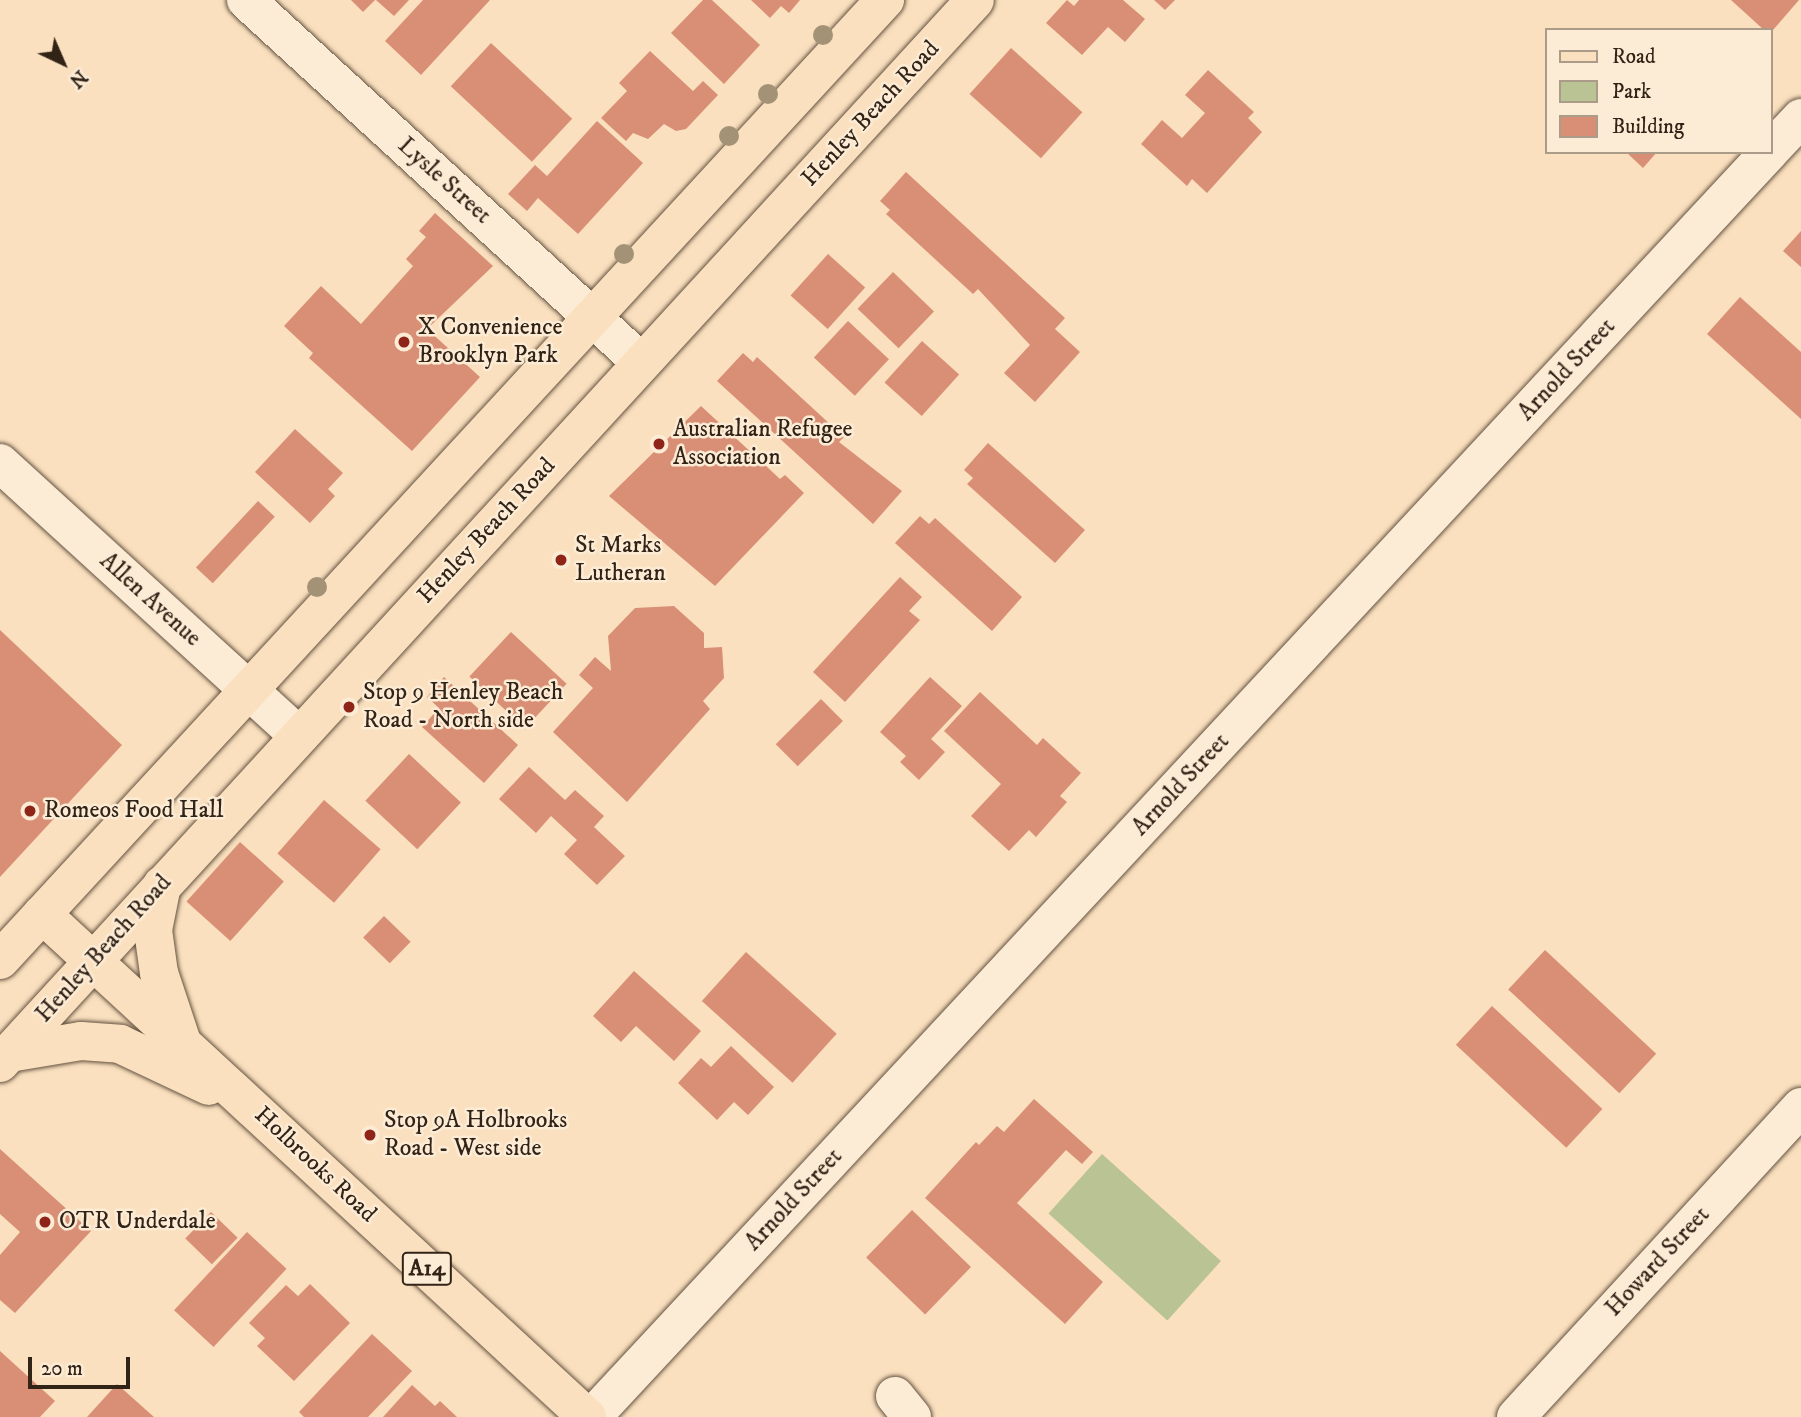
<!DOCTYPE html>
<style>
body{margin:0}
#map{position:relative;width:1801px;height:1417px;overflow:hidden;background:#fae0be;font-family:"IM FELL DW Pica",serif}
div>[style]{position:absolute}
.green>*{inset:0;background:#bac394;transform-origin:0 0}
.building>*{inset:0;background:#d98f75;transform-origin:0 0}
.roads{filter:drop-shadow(0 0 2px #645241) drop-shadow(0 0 2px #645241)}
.minor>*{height:38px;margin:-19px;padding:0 19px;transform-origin:19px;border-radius:19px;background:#fcebd5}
.major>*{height:38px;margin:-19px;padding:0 19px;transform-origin:19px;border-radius:19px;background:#fae0be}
.trees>*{width:20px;height:20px;margin:-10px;border-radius:50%;background:#a39276}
.dots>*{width:19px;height:19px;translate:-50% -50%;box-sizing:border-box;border:4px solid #fcebd5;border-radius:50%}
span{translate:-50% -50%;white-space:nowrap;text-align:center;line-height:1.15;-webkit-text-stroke:5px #fcebd5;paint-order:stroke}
.shield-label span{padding:2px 5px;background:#fcebd5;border:2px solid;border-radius:5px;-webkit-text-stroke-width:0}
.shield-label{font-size:23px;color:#322317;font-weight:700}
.street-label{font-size:24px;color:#322317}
.poi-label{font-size:24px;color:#322317}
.left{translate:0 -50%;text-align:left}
.legend{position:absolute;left:1545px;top:28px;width:228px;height:126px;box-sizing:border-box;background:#fcebd5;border:2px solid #ab9b89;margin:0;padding:9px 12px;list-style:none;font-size:21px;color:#322317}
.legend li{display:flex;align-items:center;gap:14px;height:35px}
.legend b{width:35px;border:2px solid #ab9b89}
.north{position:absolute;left:28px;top:28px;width:70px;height:70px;-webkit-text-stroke:5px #fcebd5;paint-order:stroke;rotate:136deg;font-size:19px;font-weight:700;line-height:28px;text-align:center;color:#322317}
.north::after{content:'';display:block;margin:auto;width:24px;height:32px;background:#322317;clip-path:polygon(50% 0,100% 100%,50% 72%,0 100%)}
.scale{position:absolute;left:28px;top:1357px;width:102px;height:32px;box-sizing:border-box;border:4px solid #322317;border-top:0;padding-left:9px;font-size:21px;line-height:24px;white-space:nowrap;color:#322317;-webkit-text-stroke:5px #fcebd5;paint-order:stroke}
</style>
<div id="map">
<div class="green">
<div style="left:1102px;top:1154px;width:160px;height:80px;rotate:42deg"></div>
</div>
<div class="building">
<div style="clip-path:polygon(351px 0,375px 0,363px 12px)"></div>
<div style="clip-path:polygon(376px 0,409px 0,394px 16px)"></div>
<div style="clip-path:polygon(423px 0,490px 0,421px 75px,385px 41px)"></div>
<div style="clip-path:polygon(703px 0,712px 0,760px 45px,724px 84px,671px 33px)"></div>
<div style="clip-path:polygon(751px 0,800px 0,789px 13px,781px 6px,770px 18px)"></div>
<div style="clip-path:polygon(1067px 0,1074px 6px,1079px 0,1123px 0,1145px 19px,1125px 42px,1108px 27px,1082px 55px,1046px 23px)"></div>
<div style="clip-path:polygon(1154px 0,1175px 0,1165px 10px)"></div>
<div style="clip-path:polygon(1731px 0,1799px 0,1773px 30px,1764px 30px)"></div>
<div style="left:491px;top:43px;width:111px;height:59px;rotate:43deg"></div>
<div style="left:1011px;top:48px;width:96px;height:62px;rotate:42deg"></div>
<div style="clip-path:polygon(650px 51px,693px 91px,703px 81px,718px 95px,686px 129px,676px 131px,664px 124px,648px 139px,633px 133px,626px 141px,601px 118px,627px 91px,619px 83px)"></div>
<div style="clip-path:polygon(1208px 70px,1254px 112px,1248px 118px,1262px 132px,1207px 193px,1192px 179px,1187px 186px,1141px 144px,1162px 120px,1182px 138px,1205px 113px,1185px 95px)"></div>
<div style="clip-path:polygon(597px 121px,643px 163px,578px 234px,538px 198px,527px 211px,508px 194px,535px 165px,547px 176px)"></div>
<div style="clip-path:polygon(1626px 152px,1657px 152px,1643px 168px)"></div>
<div style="clip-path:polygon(906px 172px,1065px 318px,1055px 329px,1080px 352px,1035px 402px,1004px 373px,1030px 345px,978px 289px,973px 294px,886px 214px,890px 210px,880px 201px)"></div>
<div style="clip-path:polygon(435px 213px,493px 266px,427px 329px,480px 377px,412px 451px,309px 358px,313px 353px,284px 326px,321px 286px,361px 324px,413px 266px,406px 259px,426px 237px,419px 231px)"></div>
<div style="clip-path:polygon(1801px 231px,1801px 267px,1783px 251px)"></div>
<div style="left:828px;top:254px;width:50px;height:56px;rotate:42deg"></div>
<div style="left:893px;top:272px;width:57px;height:51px;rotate:44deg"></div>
<div style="clip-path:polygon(1740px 297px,1801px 352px,1801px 419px,1707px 334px)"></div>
<div style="left:848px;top:321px;width:56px;height:50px;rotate:43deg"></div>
<div style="left:922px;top:341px;width:50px;height:56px;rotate:42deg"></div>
<div style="clip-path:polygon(743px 353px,753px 362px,757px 357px,844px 437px,839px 442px,902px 491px,873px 524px,717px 381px)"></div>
<div style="clip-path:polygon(701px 406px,780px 479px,785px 475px,804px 493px,715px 586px,609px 496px)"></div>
<div style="clip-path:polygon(295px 429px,343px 473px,328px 489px,335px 496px,310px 523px,255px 472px)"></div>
<div style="clip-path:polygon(988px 443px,1085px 530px,1055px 563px,967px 484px,973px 478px,964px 470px)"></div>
<div style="left:258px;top:501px;width:23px;height:91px;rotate:43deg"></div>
<div style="clip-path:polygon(920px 516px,929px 524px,935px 518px,1022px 597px,992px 631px,895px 543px)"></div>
<div style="clip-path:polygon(900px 577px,922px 597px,909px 611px,920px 620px,845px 702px,813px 672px)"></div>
<div style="clip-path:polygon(674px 606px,704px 633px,704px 648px,722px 647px,724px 678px,703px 701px,710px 709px,627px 802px,553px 732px,593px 688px,579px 675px,595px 657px,611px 671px,608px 636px,635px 608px)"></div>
<div style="clip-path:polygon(0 630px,122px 745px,0 877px)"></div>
<div style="left:511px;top:632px;width:76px;height:61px;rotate:43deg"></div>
<div style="clip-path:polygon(444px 677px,518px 745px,484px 783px,422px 727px,439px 708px,427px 697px)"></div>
<div style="clip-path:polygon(930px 677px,962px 706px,931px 739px,945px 752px,919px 780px,900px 762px,906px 756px,880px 732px)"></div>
<div style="clip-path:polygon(980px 692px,1037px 745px,1043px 738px,1081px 773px,1060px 796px,1067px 802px,1036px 837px,1029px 830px,1009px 851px,971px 816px,1001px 784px,944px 731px)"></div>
<div style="left:821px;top:699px;width:31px;height:64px;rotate:45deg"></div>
<div style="left:409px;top:754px;width:71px;height:64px;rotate:43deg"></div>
<div style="clip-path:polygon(529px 767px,565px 800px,575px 790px,604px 816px,594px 827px,625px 856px,597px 885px,564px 854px,577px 840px,551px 816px,536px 833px,499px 799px)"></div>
<div style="left:324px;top:800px;width:75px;height:71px;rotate:41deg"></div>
<div style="left:240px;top:842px;width:59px;height:80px;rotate:42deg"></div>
<div style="left:384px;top:916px;width:37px;height:30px;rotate:44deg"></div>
<div style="left:1545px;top:950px;width:152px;height:54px;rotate:43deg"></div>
<div style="left:746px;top:952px;width:122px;height:66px;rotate:42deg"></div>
<div style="clip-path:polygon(634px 971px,701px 1031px,674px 1061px,636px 1026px,621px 1042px,593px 1016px)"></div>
<div style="left:1492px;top:1006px;width:151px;height:53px;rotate:43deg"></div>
<div style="clip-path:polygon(731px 1046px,774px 1087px,748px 1115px,734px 1102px,717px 1120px,678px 1083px,701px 1058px,711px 1067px)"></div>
<div style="clip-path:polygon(1034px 1099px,1093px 1152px,1082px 1164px,1066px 1150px,1017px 1203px,1103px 1282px,1065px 1324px,925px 1198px,976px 1142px,979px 1145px,997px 1126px,1004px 1132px)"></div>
<div style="clip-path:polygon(0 1149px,91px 1231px,15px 1313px,0 1300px,0 1255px,20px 1232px,0 1214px)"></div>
<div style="left:912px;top:1210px;width:82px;height:66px;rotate:44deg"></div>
<div style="left:211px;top:1212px;width:37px;height:37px;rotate:44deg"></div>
<div style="left:247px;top:1232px;width:54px;height:107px;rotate:43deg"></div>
<div style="clip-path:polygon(310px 1284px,350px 1323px,294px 1381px,257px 1346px,265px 1338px,249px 1323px,286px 1285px,298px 1296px)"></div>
<div style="clip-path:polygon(372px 1334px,412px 1371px,368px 1417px,304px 1417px,299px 1412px)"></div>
<div style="clip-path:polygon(0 1351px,55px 1401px,40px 1417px,0 1417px)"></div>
<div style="clip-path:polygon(117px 1384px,154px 1417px,87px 1417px)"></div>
<div style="clip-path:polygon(412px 1385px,435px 1406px,440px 1401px,457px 1417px,383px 1417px)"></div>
</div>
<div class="roads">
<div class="minor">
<div style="left:246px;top:0;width:537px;rotate:42.51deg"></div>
<div style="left:1771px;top:150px;width:44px;rotate:-46.8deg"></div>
<div style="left:0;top:463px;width:405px;rotate:42.4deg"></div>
<div style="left:895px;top:1396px;width:27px;rotate:51deg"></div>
<div style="left:592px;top:1417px;width:1728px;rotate:-47.06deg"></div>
<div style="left:1516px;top:1417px;width:421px;rotate:-47.4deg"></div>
</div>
<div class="major">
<div style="left:162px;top:885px;width:46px;rotate:101.3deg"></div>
<div style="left:153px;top:930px;width:43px;rotate:82.1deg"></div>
<div style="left:159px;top:973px;width:70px;rotate:71.6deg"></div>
<div style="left:42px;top:914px;width:742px;rotate:42.71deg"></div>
<div style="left:0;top:960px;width:1306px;rotate:-47.33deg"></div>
<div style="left:9px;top:1053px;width:73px;rotate:-9.5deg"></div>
<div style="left:81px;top:1041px;width:39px;rotate:4deg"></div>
<div style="left:120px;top:1044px;width:98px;rotate:25.3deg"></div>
<div style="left:0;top:1063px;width:1442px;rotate:-47.47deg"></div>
</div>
</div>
<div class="trees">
<div style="left:823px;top:35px"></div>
<div style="left:768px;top:94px"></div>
<div style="left:729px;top:136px"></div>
<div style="left:624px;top:254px"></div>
<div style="left:317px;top:587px"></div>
</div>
<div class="dots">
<div style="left:404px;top:342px;background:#8f2418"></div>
<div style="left:659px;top:444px;background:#8f2418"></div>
<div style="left:561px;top:560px;background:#8f2418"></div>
<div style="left:349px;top:707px;background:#8f2418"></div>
<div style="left:30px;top:811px;background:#8f2418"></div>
<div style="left:370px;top:1135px;background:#8f2418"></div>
<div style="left:45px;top:1222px;background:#8f2418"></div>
</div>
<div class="shield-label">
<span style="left:427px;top:1269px">A14</span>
</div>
<div class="street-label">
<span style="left:871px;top:114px;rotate:-47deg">Henley Beach Road</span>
<span style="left:444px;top:181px;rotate:42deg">Lysle Street</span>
<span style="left:1567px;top:370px;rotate:-47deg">Arnold Street</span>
<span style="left:487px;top:531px;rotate:-47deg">Henley Beach Road</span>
<span style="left:150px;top:600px;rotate:42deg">Allen Avenue</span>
<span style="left:1181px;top:785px;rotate:-47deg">Arnold Street</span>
<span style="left:104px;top:949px;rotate:-48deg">Henley Beach Road</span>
<span style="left:315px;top:1165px;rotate:43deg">Holbrooks Road</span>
<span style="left:794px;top:1200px;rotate:-47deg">Arnold Street</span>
<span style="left:1658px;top:1262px;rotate:-47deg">Howard Street</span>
</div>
<div class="poi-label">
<span class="left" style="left:418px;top:342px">X Convenience<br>Brooklyn Park</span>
<span class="left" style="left:673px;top:444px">Australian Refugee<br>Association</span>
<span class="left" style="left:575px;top:560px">St Marks<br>Lutheran</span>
<span class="left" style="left:363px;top:707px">Stop 9 Henley Beach<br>Road - North side</span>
<span class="left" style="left:44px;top:811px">Romeos Food Hall</span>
<span class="left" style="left:384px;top:1135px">Stop 9A Holbrooks<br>Road - West side</span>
<span class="left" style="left:59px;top:1222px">OTR Underdale</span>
</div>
<ul class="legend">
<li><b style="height:9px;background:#fae0be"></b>Road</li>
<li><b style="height:19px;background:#bac394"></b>Park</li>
<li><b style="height:19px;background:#d98f75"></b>Building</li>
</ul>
<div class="north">N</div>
<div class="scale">20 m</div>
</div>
